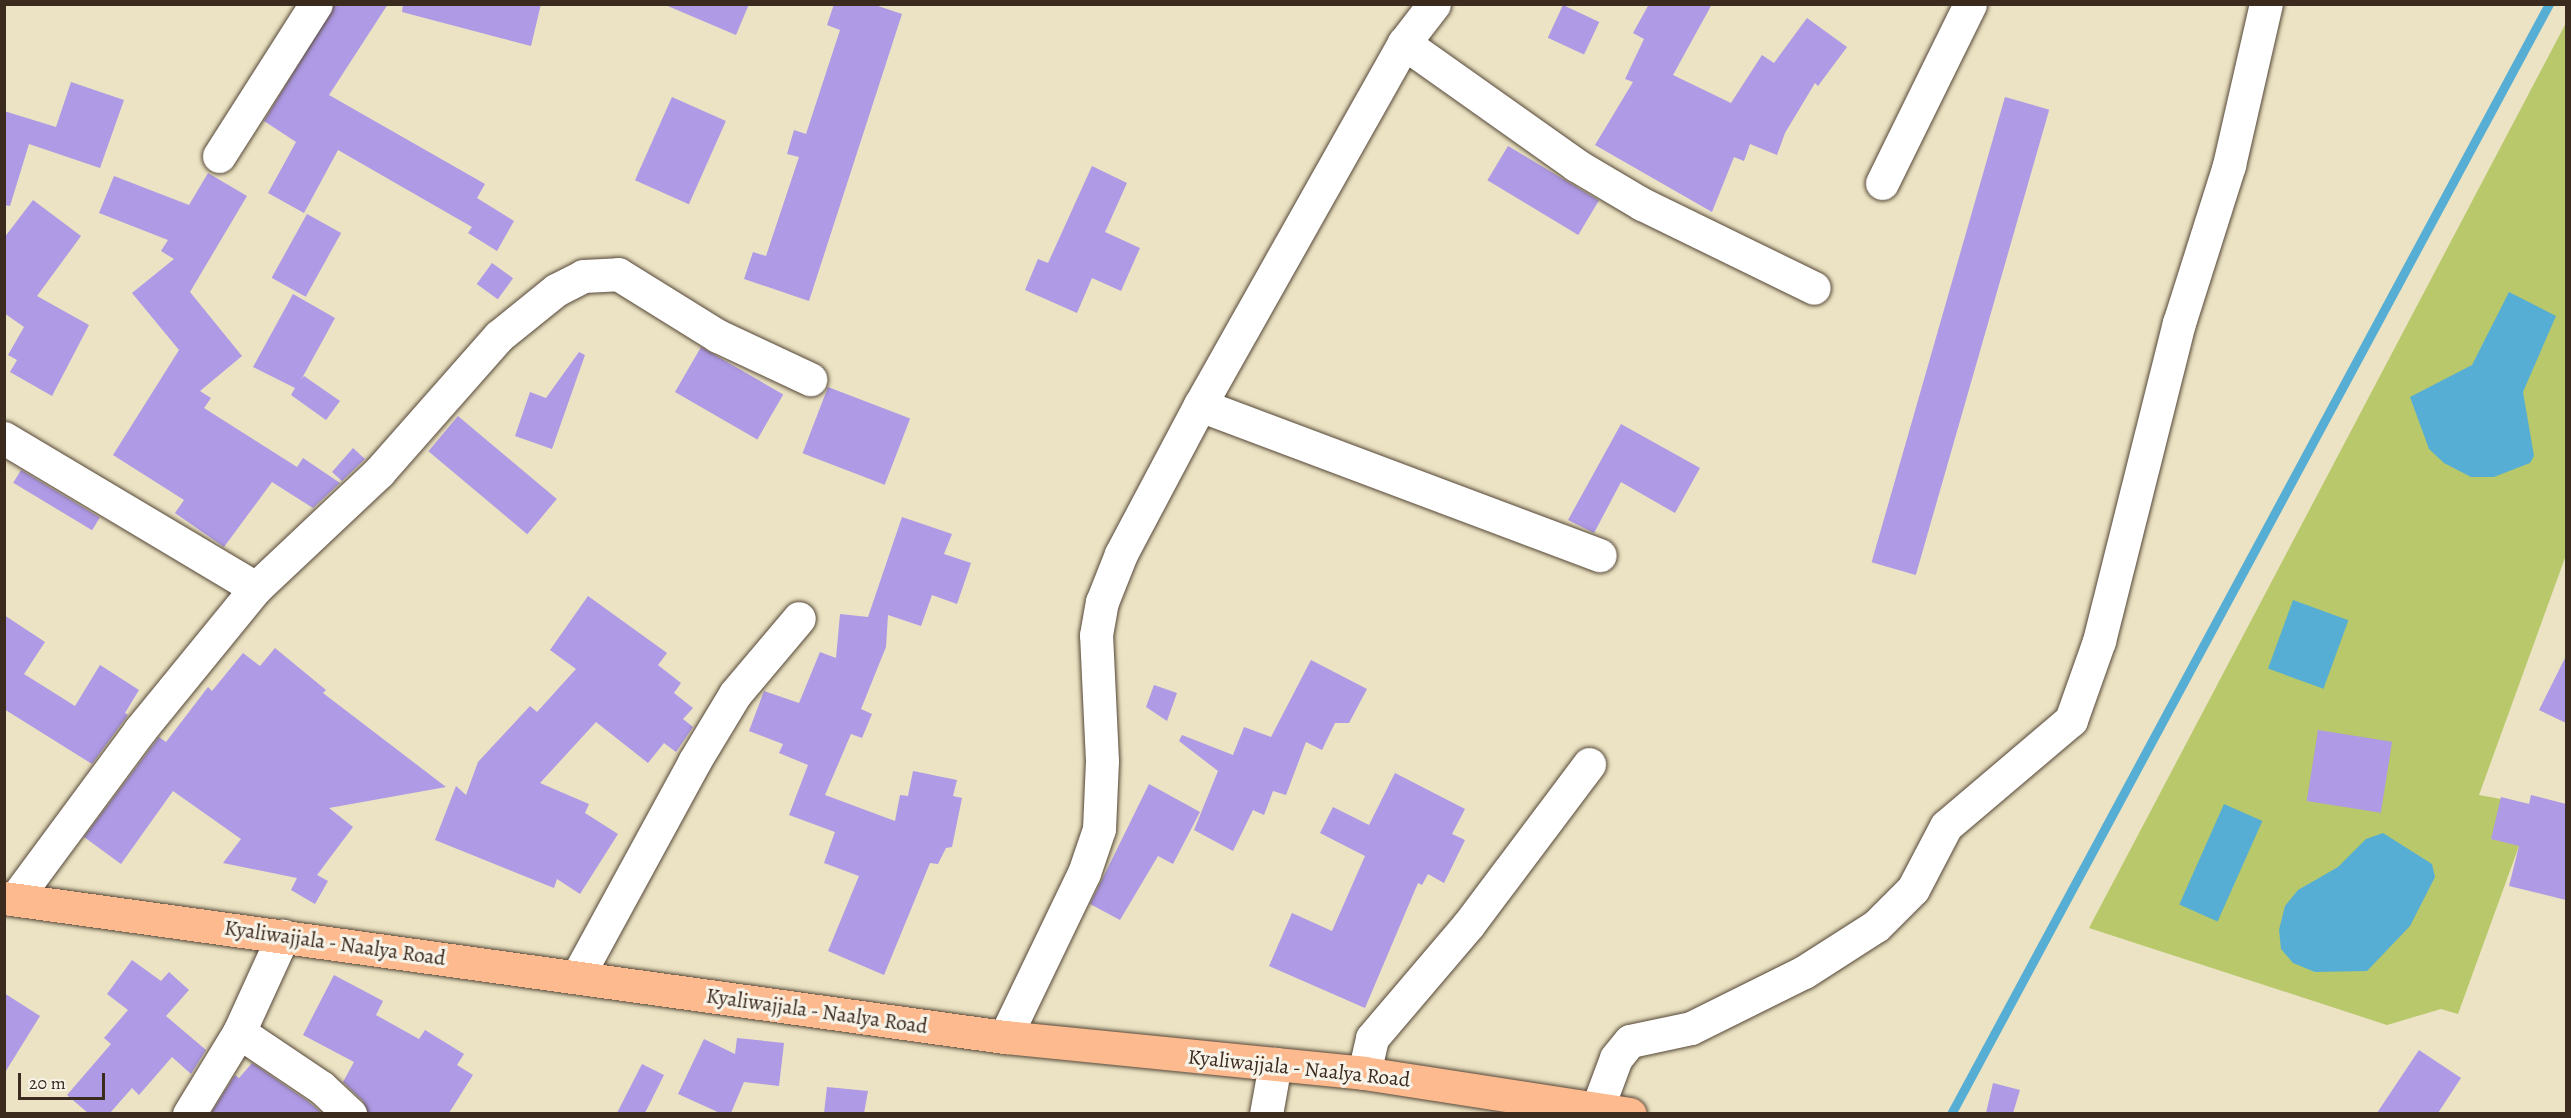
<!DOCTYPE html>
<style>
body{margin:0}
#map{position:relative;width:2571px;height:1118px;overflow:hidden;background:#ebe3c3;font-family:Alegreya,serif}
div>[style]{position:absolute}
.green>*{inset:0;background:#b8c86b}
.water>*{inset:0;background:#57aed4;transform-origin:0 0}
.stream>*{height:9px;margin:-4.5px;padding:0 4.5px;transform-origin:4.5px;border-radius:4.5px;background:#57aed4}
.building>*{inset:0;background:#ae9ae5;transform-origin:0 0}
.roads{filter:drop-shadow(0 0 2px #554637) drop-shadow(0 0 2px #554637)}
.minor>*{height:33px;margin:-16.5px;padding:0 16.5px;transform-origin:16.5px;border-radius:16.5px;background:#fff}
.major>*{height:33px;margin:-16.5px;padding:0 16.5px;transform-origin:16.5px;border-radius:16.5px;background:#fcba8e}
span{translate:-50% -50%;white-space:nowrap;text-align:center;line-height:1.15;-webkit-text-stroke:6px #f7f3e8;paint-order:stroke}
.street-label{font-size:21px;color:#3b2a1e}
.frame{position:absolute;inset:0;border:6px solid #3b2a1e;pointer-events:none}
.scale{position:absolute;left:18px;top:1073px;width:87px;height:27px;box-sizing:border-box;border:3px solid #3b2a1e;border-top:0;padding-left:8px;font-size:18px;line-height:21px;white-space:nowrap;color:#3b2a1e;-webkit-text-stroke:4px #f7f3e8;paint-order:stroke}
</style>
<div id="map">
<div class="green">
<div style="clip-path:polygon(2566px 23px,2566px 555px,2479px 795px,2529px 804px,2519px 846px,2458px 1014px,2441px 1009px,2387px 1025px,2089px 928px)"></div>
</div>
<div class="water">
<div style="clip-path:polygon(2509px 292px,2556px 316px,2523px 392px,2534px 456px,2530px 463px,2494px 477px,2471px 477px,2444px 463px,2429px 449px,2410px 397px,2472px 365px)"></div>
<div style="left:2293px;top:600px;width:59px;height:73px;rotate:20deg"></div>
<div style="left:2224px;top:804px;width:42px;height:110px;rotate:24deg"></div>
<div style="clip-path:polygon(2383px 833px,2432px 864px,2435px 877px,2410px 926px,2367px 971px,2315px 972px,2293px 963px,2281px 949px,2279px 930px,2285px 906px,2298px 890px,2338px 867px,2366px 839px)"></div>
</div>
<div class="stream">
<div style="left:1951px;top:1114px;width:1261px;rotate:-61.69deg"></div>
</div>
<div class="building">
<div style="clip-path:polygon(335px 4px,388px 4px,329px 95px,485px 184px,477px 198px,514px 221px,497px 251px,468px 233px,472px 227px,338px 150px,304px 213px,268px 193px,296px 142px,264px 121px)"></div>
<div style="clip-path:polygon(403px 4px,541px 4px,531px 46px,402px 12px)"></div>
<div style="clip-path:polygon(663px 4px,749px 4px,736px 35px)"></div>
<div style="clip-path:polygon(834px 4px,872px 4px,902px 14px,809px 301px,744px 279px,753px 252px,766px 256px,799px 157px,787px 154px,794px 130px,806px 134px,840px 30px,827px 25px)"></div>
<div style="clip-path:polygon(1649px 4px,1712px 4px,1673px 75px,1731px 103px,1762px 55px,1774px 63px,1807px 18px,1847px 47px,1818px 86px,1815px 83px,1785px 133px,1777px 155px,1750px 144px,1744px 161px,1734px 157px,1712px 212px,1595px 145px,1633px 82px,1625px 79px,1644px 39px,1633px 33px)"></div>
<div style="left:1563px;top:5px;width:40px;height:36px;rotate:25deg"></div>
<div style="clip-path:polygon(71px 82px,124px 100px,100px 168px,29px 144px,10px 206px,4px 205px,4px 111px,56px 127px)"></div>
<div style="left:672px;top:97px;width:59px;height:91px;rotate:24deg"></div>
<div style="left:2005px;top:97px;width:46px;height:484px;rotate:16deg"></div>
<div style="left:1508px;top:146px;width:106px;height:40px;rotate:31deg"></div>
<div style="clip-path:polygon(1092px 166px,1127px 183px,1105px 232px,1140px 248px,1121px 291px,1092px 278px,1077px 313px,1025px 290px,1038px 259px,1048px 263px)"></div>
<div style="clip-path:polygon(208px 173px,247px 196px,190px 292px,242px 356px,200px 391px,211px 398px,204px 408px,297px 467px,303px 458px,340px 483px,313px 508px,272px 482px,224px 547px,175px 513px,184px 500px,113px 455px,179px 350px,132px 293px,174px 259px,161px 251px,168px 240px,99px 213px,114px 176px,189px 205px)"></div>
<div style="clip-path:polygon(33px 200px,81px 236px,37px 296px,89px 325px,52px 396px,10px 372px,17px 360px,8px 355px,24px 327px,4px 313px,4px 238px)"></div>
<div style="left:307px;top:214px;width:39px;height:73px;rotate:29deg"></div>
<div style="left:492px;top:263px;width:26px;height:26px;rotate:36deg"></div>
<div style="clip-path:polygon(293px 294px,335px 318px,301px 380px,304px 376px,340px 401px,326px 420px,291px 395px,295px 388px,253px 367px)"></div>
<div style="left:701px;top:347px;width:95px;height:52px;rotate:30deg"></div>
<div style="clip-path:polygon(579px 352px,585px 355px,552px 449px,515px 436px,530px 392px,546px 398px)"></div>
<div style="left:828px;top:387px;width:88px;height:71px;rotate:21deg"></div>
<div style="left:458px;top:416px;width:129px;height:46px;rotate:40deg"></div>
<div style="clip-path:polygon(1621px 424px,1700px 468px,1675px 513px,1621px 482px,1594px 533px,1568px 520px)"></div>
<div style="clip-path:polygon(353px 448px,365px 459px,342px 481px,332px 472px)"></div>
<div style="left:21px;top:470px;width:92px;height:15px;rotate:31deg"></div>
<div style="clip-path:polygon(902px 517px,952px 534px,944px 554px,971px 563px,957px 604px,932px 595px,921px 626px,888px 615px,886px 647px,861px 709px,872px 714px,862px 738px,851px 734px,825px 795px,895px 821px,900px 795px,908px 796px,913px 771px,957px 780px,953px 796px,962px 798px,952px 847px,946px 848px,938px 864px,930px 863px,884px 975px,828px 951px,859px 876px,824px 863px,835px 832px,789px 815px,808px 765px,779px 753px,783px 744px,749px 731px,764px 691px,799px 703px,820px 652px,836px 658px,840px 614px,868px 617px)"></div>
<div style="clip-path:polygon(588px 596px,667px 653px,658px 665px,681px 683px,674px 693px,693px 708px,683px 719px,693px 727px,676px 752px,664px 743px,648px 763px,596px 722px,540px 783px,589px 804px,585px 813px,618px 834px,580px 894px,557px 879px,554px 888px,435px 840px,456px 786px,466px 795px,478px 762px,530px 706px,537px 712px,576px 669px,550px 650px)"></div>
<div style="clip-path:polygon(4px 615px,45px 642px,24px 674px,75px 706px,100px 665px,139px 690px,125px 713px,128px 715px,92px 764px,4px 709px)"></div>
<div style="clip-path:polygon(275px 648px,326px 690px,323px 693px,446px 787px,329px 808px,353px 827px,317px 875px,328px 881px,315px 904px,291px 890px,297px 878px,223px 863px,241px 839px,173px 791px,121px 864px,84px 837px,159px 737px,166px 742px,208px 687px,212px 691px,243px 653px,260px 666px)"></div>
<div style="clip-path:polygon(2566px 656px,2566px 723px,2539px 710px)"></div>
<div style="clip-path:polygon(1311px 660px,1367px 689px,1349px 723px,1335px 723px,1322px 750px,1306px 742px,1286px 795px,1273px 791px,1264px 815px,1253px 810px,1233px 851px,1194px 830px,1218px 771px,1179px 741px,1182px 735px,1233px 755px,1244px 727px,1271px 737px)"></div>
<div style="clip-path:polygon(1154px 685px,1177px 693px,1167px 721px,1146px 707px)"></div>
<div style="left:2318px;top:730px;width:75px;height:72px;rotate:9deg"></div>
<div style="clip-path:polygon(1395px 773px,1465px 809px,1452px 834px,1465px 840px,1444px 883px,1428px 874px,1422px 885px,1418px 883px,1365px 1008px,1269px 966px,1292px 913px,1332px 931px,1365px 856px,1320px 833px,1333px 807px,1369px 825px)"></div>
<div style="clip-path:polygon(1149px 784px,1200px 812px,1173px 864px,1158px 856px,1120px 920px,1090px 904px)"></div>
<div style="clip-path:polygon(2531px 795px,2566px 804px,2566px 900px,2509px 886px,2519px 846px,2491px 839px,2501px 797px,2529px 804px)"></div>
<div style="clip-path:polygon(132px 960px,161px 981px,169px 972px,189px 990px,166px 1016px,206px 1050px,191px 1074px,172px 1057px,139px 1095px,132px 1088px,110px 1113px,88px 1113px,67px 1095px,111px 1044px,104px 1038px,128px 1010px,107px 994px)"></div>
<div style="clip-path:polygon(334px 975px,383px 1001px,376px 1015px,419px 1039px,425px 1030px,464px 1054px,457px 1065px,473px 1075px,449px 1113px,368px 1113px,363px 1101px,343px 1082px,354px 1062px,303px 1035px)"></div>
<div style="clip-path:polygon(4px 993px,40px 1016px,4px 1074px)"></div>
<div style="clip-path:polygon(737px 1038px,784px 1043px,779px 1086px,744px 1082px,731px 1113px,720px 1113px,678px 1094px,704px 1039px,735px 1054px)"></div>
<div style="clip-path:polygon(2419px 1050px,2461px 1078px,2438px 1113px,2377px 1113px)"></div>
<div style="clip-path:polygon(252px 1063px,309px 1102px,322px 1113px,211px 1113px,235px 1075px,239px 1078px)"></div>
<div style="clip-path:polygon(642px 1064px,664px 1075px,645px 1113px,617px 1113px)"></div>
<div style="clip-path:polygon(1993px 1083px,2020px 1090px,2013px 1113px,1986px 1113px)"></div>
<div style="clip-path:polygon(827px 1087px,868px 1091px,864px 1113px,824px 1113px)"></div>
</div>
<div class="roads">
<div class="minor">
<div style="left:1404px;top:43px;width:211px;rotate:35.3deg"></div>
<div style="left:1576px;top:165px;width:77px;rotate:30.6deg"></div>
<div style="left:1642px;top:204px;width:191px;rotate:26deg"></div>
<div style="left:219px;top:156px;width:180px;rotate:-57.5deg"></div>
<div style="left:1882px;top:183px;width:199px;rotate:-63.8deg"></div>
<div style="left:1200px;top:405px;width:427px;rotate:20.6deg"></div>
<div style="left:4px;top:438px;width:293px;rotate:30.8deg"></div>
<div style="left:15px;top:899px;width:210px;rotate:-53.5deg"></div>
<div style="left:140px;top:730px;width:183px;rotate:-50.8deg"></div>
<div style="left:256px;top:588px;width:169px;rotate:-43.3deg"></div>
<div style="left:379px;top:472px;width:181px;rotate:-48.6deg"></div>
<div style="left:499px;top:336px;width:73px;rotate:-38.9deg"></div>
<div style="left:556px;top:290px;width:30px;rotate:-27deg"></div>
<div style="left:583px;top:276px;width:35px;rotate:-3deg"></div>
<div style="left:618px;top:274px;width:118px;rotate:31.8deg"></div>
<div style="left:718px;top:336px;width:102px;rotate:25.1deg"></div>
<div style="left:577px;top:977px;width:245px;rotate:-61.4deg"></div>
<div style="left:694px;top:762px;width:79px;rotate:-58.9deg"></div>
<div style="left:735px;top:694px;width:99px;rotate:-49.9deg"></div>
<div style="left:239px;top:1032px;width:99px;rotate:33.9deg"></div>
<div style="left:321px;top:1087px;width:40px;rotate:43deg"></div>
<div style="left:1005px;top:1037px;width:182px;rotate:-64.3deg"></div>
<div style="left:1084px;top:873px;width:46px;rotate:-71.2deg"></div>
<div style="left:1099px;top:829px;width:68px;rotate:-87.5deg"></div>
<div style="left:1102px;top:761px;width:126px;rotate:-92.7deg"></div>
<div style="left:1096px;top:635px;width:34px;rotate:-80deg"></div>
<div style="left:1102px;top:602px;width:52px;rotate:-68.4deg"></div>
<div style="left:1121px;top:554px;width:169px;rotate:-62.1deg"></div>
<div style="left:1200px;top:405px;width:416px;rotate:-60.6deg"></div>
<div style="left:1404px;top:43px;width:49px;rotate:-52.4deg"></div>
<div style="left:1364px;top:1073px;width:36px;rotate:-77deg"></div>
<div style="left:1372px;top:1038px;width:150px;rotate:-49.6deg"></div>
<div style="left:1469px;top:924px;width:200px;rotate:-53.1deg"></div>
<div style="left:1597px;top:1109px;width:54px;rotate:-69.6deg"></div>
<div style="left:1616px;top:1058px;width:22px;rotate:-51deg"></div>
<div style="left:1630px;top:1041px;width:62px;rotate:-12deg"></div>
<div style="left:1691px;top:1028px;width:126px;rotate:-26.4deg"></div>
<div style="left:1804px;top:972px;width:85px;rotate:-32.6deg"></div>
<div style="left:1876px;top:926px;width:52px;rotate:-45deg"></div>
<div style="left:1913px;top:889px;width:71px;rotate:-62.4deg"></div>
<div style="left:1946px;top:826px;width:164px;rotate:-40.3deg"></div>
<div style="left:2071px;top:720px;width:84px;rotate:-70.5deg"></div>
<div style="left:2099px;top:641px;width:328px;rotate:-75.9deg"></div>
<div style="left:2179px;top:323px;width:166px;rotate:-72.4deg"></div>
<div style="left:2229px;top:165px;width:165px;rotate:-77.1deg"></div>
<div style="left:189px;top:1114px;width:96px;rotate:-58.6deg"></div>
<div style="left:239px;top:1032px;width:106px;rotate:-65.4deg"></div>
<div style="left:1266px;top:1114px;width:51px;rotate:-79.8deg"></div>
</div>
<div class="major">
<div style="left:4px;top:898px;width:1011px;rotate:7.91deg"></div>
<div style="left:1005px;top:1037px;width:361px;rotate:5.7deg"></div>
<div style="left:1364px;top:1073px;width:269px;rotate:8.8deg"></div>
</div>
</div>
<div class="street-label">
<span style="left:335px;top:943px;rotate:8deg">Kyaliwajjala - Naalya Road</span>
<span style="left:817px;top:1011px;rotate:8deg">Kyaliwajjala - Naalya Road</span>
<span style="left:1299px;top:1068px;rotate:6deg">Kyaliwajjala - Naalya Road</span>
</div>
<div class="frame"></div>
<div class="scale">20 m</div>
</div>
